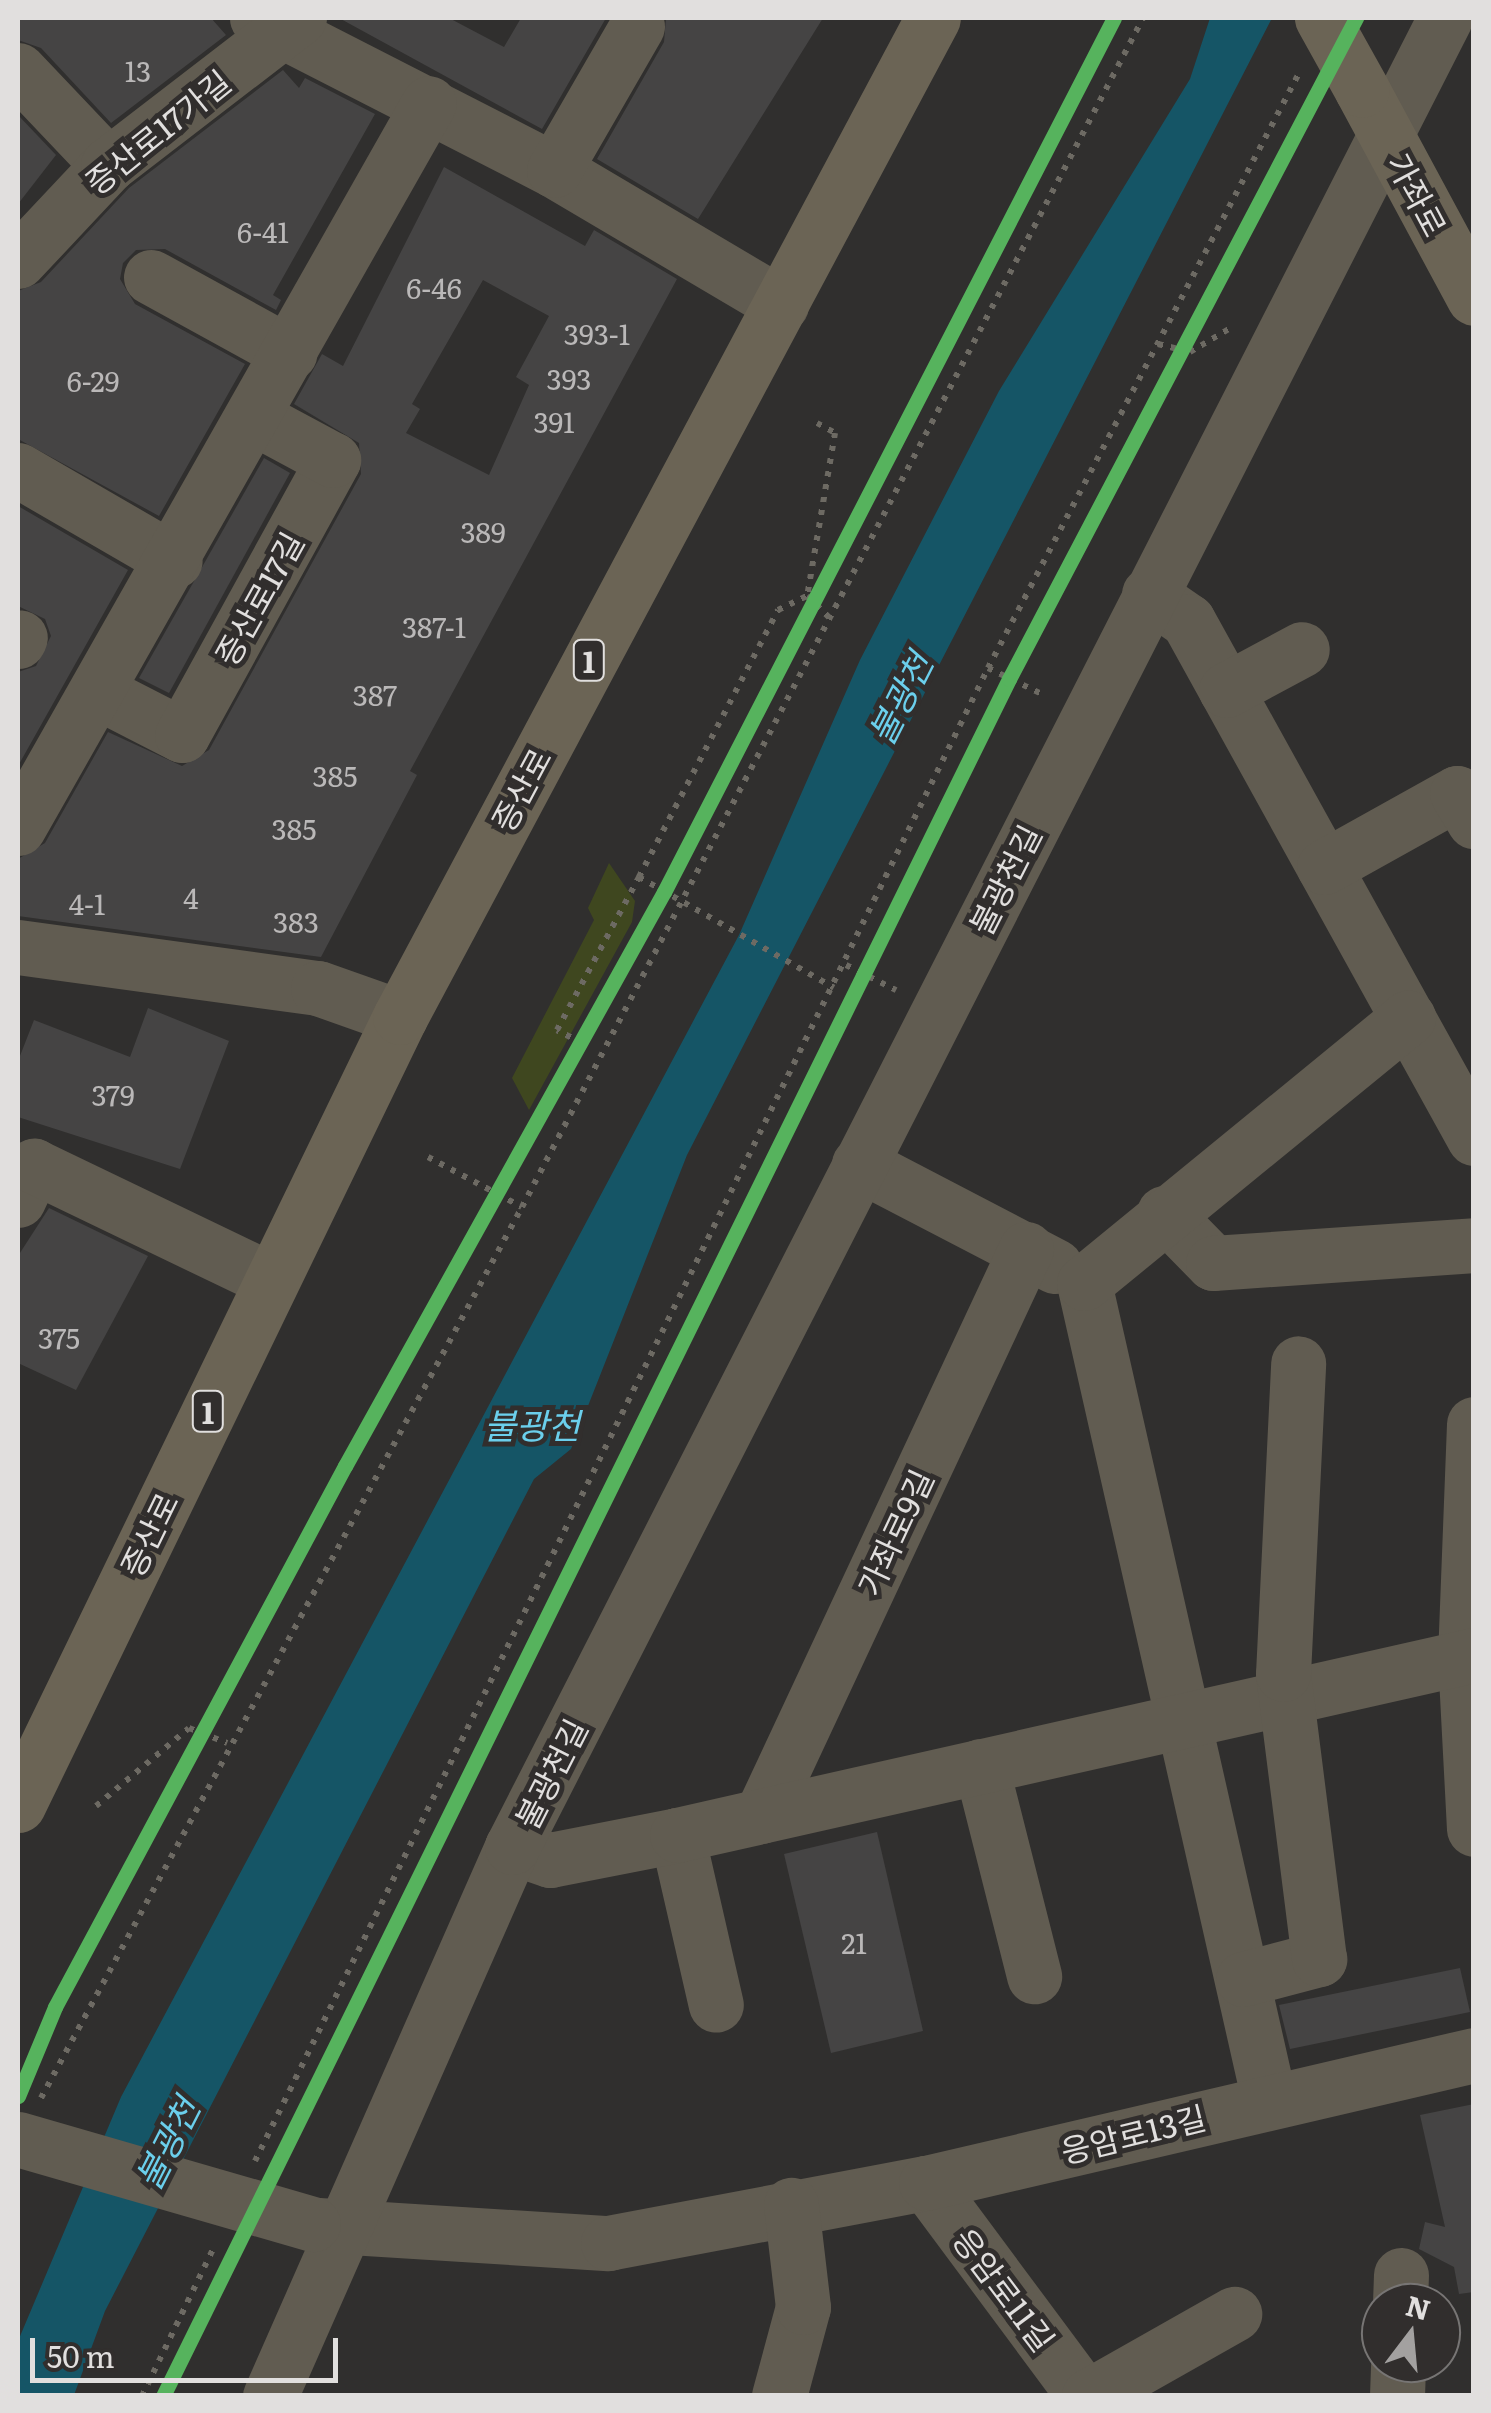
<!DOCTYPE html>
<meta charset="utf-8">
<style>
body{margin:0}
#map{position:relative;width:1491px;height:2413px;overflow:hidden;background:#302f2e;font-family:Literata,"Noto Sans KR",serif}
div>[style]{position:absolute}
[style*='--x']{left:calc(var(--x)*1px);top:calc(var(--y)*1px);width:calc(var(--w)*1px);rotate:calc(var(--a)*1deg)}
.green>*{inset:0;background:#3f471f}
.water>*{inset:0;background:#155566}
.building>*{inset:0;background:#454444}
.path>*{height:6px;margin-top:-3px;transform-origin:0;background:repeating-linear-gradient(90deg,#6d6a63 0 5px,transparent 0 13px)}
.minor>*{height:55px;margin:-27.5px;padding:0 27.5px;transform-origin:27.5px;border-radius:27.5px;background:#615c51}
.major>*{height:55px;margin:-27.5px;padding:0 27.5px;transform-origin:27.5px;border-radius:27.5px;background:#6b6455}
.minor-bridge>*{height:55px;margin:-27.5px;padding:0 27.5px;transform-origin:27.5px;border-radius:27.5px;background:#615c51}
.major-bridge>*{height:55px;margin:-27.5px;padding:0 27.5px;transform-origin:27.5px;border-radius:27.5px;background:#6b6455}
.cycleway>*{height:15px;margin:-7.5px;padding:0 7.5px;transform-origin:7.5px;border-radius:7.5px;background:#56b35d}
span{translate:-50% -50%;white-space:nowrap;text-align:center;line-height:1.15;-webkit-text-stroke:10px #312e2d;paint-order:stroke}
.number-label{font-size:28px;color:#bab8b8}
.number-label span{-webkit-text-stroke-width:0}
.shield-label span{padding:2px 8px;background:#312e2d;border:2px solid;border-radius:8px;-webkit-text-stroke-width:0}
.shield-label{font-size:30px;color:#e1dfde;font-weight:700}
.street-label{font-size:32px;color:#e1dfde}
.water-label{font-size:35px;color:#6bcfec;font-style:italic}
.frame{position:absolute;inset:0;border:20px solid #e1dfde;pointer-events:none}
.north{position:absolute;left:1361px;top:2283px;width:100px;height:100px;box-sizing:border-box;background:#312e2d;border:2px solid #777574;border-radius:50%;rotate:16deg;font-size:28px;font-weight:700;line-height:40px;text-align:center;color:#e1dfde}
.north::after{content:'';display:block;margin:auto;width:35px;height:45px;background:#a3a1a0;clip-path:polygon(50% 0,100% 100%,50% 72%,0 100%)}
.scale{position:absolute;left:30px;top:2338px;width:308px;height:45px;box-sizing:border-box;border:5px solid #e1dfde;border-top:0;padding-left:12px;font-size:30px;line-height:35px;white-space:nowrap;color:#e1dfde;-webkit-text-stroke:8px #312e2d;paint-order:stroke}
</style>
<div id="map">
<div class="green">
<i style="clip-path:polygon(609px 863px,635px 901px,632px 922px,529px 1110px,512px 1078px,594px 920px,588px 908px)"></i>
</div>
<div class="water">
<i style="clip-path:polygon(1210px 18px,1272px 18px,687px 1155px,571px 1449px,534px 1479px,105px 2311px,74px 2395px,18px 2396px,18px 2341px,121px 2097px,739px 935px,860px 660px,999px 391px,1190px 79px)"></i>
</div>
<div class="building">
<i style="clip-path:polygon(18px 18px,211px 18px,226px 35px,111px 123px,41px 48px,18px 40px)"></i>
<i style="clip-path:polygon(339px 18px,449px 18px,504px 47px,521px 18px,606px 18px,542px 129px)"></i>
<i style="clip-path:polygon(666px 18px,823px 18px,698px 219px,597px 159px,664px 42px)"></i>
<i style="clip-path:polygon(283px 70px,299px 88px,305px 78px,375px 114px,273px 295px,281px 300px,276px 310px,165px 249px,136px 250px,123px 263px,120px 279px,135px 304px,245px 364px,159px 516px,18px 439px,18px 291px,41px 282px,129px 188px)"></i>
<i style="clip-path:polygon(18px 115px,56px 155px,18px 204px)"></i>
<i style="clip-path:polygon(evenodd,444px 167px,585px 246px,594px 230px,677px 279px,410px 771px,417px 775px,321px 957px,18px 916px,18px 859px,45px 843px,108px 732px,182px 766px,209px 750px,361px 474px,359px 443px,294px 404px,322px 354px,343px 366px,444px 167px,483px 280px,549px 316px,516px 377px,529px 385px,489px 475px,406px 433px,420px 409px,412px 404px,483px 280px)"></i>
<i style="clip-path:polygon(264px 458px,290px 473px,169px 693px,139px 678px)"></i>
<i style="clip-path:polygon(18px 506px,128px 570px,18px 766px,18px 672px,36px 666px,51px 636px,45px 619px,18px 606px)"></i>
<i style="clip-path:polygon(148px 1008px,229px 1041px,180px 1169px,18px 1117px,18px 1061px,34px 1020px,130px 1057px)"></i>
<i style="clip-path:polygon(49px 1208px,148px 1256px,76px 1390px,18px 1363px,18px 1256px)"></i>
<i style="clip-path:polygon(877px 1832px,923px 2031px,831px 2053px,784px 1854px)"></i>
<i style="clip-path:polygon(1460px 1968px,1470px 2012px,1290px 2049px,1279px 2005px)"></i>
<i style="clip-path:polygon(1474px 2104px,1474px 2292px,1459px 2294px,1454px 2267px,1419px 2249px,1425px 2222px,1445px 2227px,1420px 2115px)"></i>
</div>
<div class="path">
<i style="--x:1158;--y:344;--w:33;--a:14"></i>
<i style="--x:1190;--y:352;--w:51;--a:-30.6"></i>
<i style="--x:817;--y:423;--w:21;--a:29"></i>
<i style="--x:835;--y:433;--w:165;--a:99.7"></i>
<i style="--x:807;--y:596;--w:35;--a:44"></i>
<i style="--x:988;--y:668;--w:64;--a:25.8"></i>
<i style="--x:639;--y:877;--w:301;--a:-62.5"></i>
<i style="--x:778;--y:610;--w:32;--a:-26"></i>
<i style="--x:846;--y:965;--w:56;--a:26.6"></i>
<i style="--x:582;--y:1043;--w:28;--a:-153"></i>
<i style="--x:557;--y:1030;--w:174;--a:-61.8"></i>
<i style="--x:639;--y:877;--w:224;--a:29.6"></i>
<i style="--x:428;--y:1157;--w:106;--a:28"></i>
<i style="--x:96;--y:1806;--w:121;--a:-40"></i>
<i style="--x:189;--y:1728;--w:41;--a:21.5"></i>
<i style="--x:41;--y:2098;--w:1013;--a:-61.64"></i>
<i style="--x:522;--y:1207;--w:1341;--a:-62.42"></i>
<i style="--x:255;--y:2161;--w:1663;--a:-63.85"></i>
<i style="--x:988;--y:668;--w:669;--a:-62.4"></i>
<i style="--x:142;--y:2396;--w:168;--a:-64.2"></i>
</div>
<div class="minor">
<i style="--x:257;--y:18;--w:334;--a:27.1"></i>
<i style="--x:554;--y:170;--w:264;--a:30.6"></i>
<i style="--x:18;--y:70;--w:131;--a:46.5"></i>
<i style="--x:554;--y:170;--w:166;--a:-60"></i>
<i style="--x:18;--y:261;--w:132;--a:-46.8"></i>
<i style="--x:108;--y:165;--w:241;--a:-37.6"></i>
<i style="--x:151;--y:277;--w:158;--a:28.8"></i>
<i style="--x:18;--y:470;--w:181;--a:30.1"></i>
<i style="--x:1149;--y:594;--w:47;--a:34.7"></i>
<i style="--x:1188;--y:621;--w:591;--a:61.05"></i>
<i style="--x:18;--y:641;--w:4;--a:-63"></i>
<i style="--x:1226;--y:690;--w:86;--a:-28.3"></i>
<i style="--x:100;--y:693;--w:92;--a:27.1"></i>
<i style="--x:182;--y:735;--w:314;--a:-61.2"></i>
<i style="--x:333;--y:460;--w:91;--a:-151.7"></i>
<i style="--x:18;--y:828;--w:833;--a:-60.45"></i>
<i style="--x:1324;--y:867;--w:152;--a:-29.1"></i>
<i style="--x:1457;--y:793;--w:33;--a:59"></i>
<i style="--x:18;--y:947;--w:303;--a:7.8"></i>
<i style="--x:318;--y:988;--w:87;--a:19.5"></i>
<i style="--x:859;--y:1164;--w:221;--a:27.5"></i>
<i style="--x:18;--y:1200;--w:38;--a:-65"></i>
<i style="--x:34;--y:1166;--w:263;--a:25.7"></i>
<i style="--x:1164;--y:1213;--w:70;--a:45.6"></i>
<i style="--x:1213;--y:1263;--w:262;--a:-3.9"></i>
<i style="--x:1084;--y:1283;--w:838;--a:77.24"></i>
<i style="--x:1084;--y:1283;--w:419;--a:-39.3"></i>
<i style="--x:1474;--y:1424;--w:233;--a:92.2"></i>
<i style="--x:1465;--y:1657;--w:172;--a:87"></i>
<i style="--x:981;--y:1766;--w:217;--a:75.8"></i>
<i style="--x:761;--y:1816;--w:626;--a:-64.95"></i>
<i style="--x:677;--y:1835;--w:174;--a:77.1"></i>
<i style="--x:512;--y:1847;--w:40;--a:18.9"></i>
<i style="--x:550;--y:1860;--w:129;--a:-11.1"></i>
<i style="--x:677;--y:1835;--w:817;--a:-12.73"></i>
<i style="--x:1243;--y:1979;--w:79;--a:-14.7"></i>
<i style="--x:1319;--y:1959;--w:287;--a:-97.2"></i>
<i style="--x:1283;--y:1674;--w:311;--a:-87.2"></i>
<i style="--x:926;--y:2183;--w:265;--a:53.4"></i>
<i style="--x:318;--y:2225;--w:291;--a:3.6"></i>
<i style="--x:608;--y:2243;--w:324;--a:-10.7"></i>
<i style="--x:926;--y:2183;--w:563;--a:-13.15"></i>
<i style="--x:1400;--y:2303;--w:28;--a:-88"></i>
<i style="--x:270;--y:2396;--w:600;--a:-66.21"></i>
<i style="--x:512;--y:1847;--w:2053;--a:-62.97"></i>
<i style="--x:779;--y:2396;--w:92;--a:-74.9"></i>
<i style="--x:803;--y:2307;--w:103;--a:-96.7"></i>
<i style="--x:1089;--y:2396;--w:167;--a:-29.5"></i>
<i style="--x:1397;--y:2396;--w:33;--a:-88"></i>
</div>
<div class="major">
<i style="--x:1362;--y:90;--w:236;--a:61.7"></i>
<i style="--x:18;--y:1805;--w:876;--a:-64.14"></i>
<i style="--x:400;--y:1017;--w:1132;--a:-61.92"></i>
</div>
<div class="minor-bridge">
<i style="--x:18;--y:2139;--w:307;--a:16.1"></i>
</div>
<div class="major-bridge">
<i style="--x:1322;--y:18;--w:82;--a:60.9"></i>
</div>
<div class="cycleway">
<i style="--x:18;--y:2096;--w:96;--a:-67.4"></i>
<i style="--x:55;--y:2007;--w:614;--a:-61.81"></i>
<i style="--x:345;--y:1466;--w:657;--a:-60.94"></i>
<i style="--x:664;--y:892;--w:983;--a:-62.76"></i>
<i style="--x:163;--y:2396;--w:1914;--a:-63.77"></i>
<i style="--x:1009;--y:679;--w:747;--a:-62.3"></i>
</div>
<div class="number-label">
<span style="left:138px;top:70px">13</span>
<span style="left:263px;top:231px">6-41</span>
<span style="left:434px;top:287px">6-46</span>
<span style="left:597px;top:333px">393-1</span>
<span style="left:569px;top:378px">393</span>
<span style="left:93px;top:380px">6-29</span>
<span style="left:554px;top:421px">391</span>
<span style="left:483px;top:531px">389</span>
<span style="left:434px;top:626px">387-1</span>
<span style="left:375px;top:694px">387</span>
<span style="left:335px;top:775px">385</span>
<span style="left:294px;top:828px">385</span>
<span style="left:191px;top:897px">4</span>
<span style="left:87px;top:903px">4-1</span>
<span style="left:296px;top:921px">383</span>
<span style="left:113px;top:1094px">379</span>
<span style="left:59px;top:1337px">375</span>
<span style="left:854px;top:1942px">21</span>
</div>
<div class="shield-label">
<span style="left:589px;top:660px">1</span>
<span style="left:208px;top:1411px">1</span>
</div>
<div class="street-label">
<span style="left:157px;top:131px;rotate:-39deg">증산로17가길</span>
<span style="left:1418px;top:194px;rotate:62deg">가좌로</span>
<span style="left:258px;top:598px;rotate:-61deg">증산로17길</span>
<span style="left:520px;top:789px;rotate:-62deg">증산로</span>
<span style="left:1004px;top:879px;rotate:-63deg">불광천길</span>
<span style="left:894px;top:1532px;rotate:-65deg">가좌로9길</span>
<span style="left:148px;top:1534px;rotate:-64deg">증산로</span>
<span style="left:550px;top:1773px;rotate:-63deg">불광천길</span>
<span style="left:1133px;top:2133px;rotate:-14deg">응암로13길</span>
<span style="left:1005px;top:2289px;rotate:53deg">응암로11길</span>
</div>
<div class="water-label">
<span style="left:899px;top:698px;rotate:-63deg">불광천</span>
<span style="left:532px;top:1424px">불광천</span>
<span style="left:166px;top:2143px;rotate:-63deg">불광천</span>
</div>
<div class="frame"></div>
<div class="north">N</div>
<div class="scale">50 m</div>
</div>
